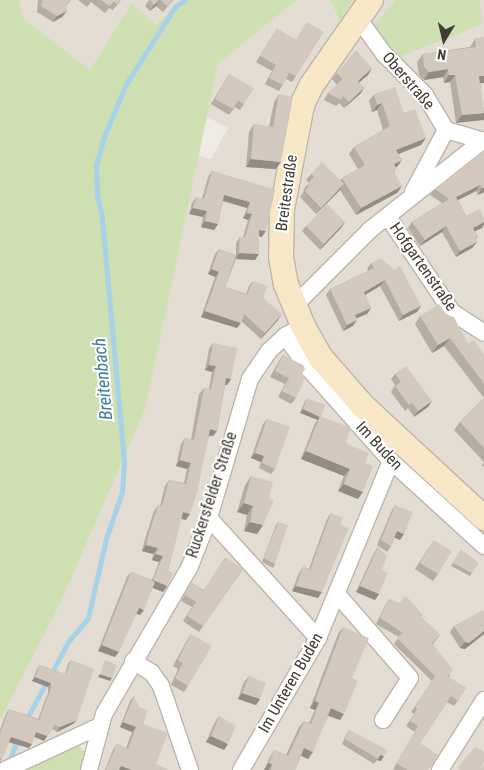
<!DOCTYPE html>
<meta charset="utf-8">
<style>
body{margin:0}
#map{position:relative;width:484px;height:770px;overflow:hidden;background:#efebe4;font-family:"Roboto Condensed",sans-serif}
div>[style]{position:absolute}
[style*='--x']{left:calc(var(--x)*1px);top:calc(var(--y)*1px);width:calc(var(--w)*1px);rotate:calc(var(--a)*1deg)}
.residential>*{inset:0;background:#e3dcd2}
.green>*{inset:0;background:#cedfb1}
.stream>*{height:4.5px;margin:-2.25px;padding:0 2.25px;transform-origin:2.25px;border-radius:2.25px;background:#a6d1e6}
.roads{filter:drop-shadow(1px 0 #bcb5ab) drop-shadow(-1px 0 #bcb5ab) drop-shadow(0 1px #bcb5ab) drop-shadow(0 -1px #bcb5ab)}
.street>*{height:16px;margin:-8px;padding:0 8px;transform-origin:8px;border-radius:8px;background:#fff}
.secondary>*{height:24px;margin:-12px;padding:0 12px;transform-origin:12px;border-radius:12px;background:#f7e7c6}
.wall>*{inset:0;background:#b5aca3}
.shaded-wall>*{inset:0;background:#938c85}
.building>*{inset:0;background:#d2c8be}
span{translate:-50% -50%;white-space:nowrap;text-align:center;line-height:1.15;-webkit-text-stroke:4px #fff;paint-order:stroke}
.street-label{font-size:16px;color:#413b34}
.water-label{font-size:18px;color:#3c7d9e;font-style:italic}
.north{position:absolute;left:419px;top:15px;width:50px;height:50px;-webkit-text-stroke:4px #fff;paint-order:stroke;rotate:189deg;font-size:14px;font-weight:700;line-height:20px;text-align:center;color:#413b34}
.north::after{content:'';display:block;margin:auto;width:18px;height:22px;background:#413b34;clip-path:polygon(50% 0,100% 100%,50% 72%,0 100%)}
</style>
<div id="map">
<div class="residential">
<i style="clip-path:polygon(19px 0,182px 0,156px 25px,132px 3px,90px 71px,24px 19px)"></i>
<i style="clip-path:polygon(297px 0,330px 0,340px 21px,353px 0,484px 0,484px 770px,94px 770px,105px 732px,0 770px,0 720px,58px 608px,193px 155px,211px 159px,228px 128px,200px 113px,218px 64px)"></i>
</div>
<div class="green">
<i style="clip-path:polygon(0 0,19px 0,24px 19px,90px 70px,132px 3px,156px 25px,182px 0,297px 0,218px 64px,145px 409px,58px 608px,0 720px)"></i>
<i style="clip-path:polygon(330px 0,353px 0,340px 21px)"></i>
<i style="clip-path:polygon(396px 0,479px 0,483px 24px,396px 58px,373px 27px)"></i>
<i style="clip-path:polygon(78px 745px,85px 751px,83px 770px,16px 770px)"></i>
</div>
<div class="stream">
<i style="--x:51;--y:674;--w:36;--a:-62"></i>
<i style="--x:68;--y:642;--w:31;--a:-50"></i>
<i style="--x:88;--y:618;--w:81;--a:-77.2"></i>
<i style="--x:106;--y:539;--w:50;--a:-71.2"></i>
<i style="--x:122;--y:492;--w:31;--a:-86"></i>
<i style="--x:124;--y:461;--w:245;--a:-95.2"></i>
<i style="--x:102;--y:217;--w:22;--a:-103"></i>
<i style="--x:97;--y:196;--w:30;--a:-92"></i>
<i style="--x:96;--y:166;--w:30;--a:-75"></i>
<i style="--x:104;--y:137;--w:57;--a:-67.5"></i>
<i style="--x:126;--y:84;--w:91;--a:-57.5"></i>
<i style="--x:175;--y:7;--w:12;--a:-35"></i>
<i style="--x:26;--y:720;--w:44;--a:-61.7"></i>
<i style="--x:11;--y:756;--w:18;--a:-68"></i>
</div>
<div class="roads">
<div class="street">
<i style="--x:358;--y:18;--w:44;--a:54.2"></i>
<i style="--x:384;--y:54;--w:58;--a:45"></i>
<i style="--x:425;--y:95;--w:41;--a:59"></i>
<i style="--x:446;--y:130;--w:40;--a:16"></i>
<i style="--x:413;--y:192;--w:70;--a:-62"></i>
<i style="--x:388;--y:217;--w:115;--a:56"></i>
<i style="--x:452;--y:312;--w:38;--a:33"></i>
<i style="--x:294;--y:306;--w:109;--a:-45"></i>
<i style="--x:371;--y:229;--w:140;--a:-38.3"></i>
<i style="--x:285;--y:336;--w:41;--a:54"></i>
<i style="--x:309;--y:369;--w:123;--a:48.3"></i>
<i style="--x:391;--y:461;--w:126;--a:42.4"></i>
<i style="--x:209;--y:518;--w:162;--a:47.8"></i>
<i style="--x:337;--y:594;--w:111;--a:49"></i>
<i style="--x:410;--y:678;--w:50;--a:122.7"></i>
<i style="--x:133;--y:661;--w:22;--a:32"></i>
<i style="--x:152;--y:673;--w:16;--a:55"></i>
<i style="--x:161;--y:686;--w:89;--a:71"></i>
<i style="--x:5;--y:770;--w:105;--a:-24.9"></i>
<i style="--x:89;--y:770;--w:58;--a:-75"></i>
<i style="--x:104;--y:714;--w:171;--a:-59.8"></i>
<i style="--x:190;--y:566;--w:52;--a:-68.4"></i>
<i style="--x:209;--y:518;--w:145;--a:-73.6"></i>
<i style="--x:250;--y:379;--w:34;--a:-56"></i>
<i style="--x:269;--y:351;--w:22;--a:-43"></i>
<i style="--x:285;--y:336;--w:21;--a:-29"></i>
<i style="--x:241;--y:770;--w:153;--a:-59.7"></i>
<i style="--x:318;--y:638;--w:191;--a:-67.6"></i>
<i style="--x:440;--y:770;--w:83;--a:-57.8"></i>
</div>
<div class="secondary">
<i style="--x:371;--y:0;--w:105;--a:124.9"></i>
<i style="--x:311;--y:86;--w:21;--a:115"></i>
<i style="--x:302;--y:105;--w:107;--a:100.8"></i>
<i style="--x:282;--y:210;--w:47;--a:91.2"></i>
<i style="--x:281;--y:257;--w:27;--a:80"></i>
<i style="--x:286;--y:284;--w:45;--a:68"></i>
<i style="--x:303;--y:326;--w:37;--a:61"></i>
<i style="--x:321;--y:358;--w:64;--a:48.8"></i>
<i style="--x:363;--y:406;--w:165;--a:42.8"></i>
</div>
</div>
<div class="wall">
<i style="clip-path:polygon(38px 0,71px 0,66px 6px,67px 11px,62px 17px,53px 22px,37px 12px)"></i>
<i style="clip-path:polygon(78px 0,121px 0,113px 10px,109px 8px,105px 13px,91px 2px,87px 7px)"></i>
<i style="clip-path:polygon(149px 0,173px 0,163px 12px,156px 6px,150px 11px,145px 6px)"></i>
<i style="clip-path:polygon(307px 22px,296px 76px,292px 82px,286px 79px,279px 91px,265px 84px,272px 71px,256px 62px,273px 35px,277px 29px,296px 40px)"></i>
<i style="clip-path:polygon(484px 37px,484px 83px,480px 83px,483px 107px,456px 123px,450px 82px,444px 83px,443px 77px,424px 80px,419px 75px,417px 62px,423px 54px,470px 47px,475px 39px)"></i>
<i style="clip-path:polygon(337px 73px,368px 75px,359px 82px,364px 88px,360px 94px,344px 108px,339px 103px,336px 106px,324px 100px,328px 93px,337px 85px,332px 79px)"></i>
<i style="clip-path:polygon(229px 74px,244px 104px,240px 110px,235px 107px,229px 115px,211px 104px)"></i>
<i style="clip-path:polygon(279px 94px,276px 169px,246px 167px,249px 132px,254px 124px,269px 127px,274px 102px)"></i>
<i style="clip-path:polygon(374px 94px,404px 113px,426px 138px,421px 145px,398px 154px,396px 167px,394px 173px,402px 186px,397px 193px,356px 215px,340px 190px,316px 214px,300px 197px,304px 191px,303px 190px,309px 183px,306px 180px,311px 174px,341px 180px,342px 178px,358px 169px,349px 154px,354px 147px,383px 130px,377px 110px,372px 112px,369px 101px)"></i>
<i style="clip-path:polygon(475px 157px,484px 192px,478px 195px,476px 191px,458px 200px,466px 216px,484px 218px,484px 224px,482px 228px,475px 231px,478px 237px,475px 240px,477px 242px,472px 248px,456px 257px,442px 232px,420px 246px,408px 228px,412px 222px,442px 203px,430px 195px,435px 189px)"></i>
<i style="clip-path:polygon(212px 171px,275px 190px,262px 237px,259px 236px,255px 260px,236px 259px,225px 287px,246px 294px,249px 286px,253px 281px,278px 320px,261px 339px,241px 321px,237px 328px,201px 317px,215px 277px,208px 274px,215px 254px,219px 249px,236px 255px,236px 243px,240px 237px,243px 237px,248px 220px,243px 218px,247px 208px,223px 201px,218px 224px,214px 230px,201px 227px,203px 217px,189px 214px,192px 203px,196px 197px,202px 199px,208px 177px)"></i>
<i style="clip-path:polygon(345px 222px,341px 228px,320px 250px,302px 231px,306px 226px)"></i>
<i style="clip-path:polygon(371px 263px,421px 306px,417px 312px,399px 321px,380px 286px,365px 295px,371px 308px,367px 314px,356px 318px,353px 326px,343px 331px,326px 295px,330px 289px,368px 271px,367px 269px)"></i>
<i style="clip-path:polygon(446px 314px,468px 344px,484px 355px,484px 467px,482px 465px,484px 462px,454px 430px,460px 422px,484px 398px,444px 346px,432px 353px,415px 324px,420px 316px)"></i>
<i style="clip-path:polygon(213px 343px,231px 379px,227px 385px,225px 385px,217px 431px,213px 436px,209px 436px,186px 520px,181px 519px,168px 571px,167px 586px,163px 592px,152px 588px,140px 615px,136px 614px,115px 657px,98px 651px,127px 577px,131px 572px,152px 580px,159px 562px,152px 560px,153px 554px,142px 551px,145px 539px,154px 511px,158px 505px,160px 506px,165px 486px,169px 480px,184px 483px,187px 469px,176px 466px,181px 444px,185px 438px,191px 440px,199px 394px,204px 388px,209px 389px,212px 372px,205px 370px,209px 349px)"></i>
<i style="clip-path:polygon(283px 355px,302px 374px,296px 398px,291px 404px,278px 397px,285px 384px,270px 377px,279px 361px)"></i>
<i style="clip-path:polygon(395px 374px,428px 407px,414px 417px,408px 408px,405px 411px,391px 392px,395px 385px,391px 379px)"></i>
<i style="clip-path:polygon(307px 398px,321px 416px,365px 463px,358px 499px,338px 491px,344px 476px,301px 459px,315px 423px,318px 420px,300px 413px,305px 401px)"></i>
<i style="clip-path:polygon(267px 419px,275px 469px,271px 474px,259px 468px,261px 462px,251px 458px,263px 424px)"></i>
<i style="clip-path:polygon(251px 476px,269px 499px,263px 525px,257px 534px,244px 531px,247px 515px,237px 512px,245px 485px)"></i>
<i style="clip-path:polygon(395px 505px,400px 540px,395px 537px,391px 546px,387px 552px,377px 545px,392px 510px)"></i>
<i style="clip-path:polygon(331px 513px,340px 524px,318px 598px,292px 591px,299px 573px,303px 567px,309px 569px,327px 519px)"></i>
<i style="clip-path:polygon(278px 522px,275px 564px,273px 568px,262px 562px,276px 525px)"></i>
<i style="clip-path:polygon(434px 540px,438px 574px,433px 581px,415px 569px)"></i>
<i style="clip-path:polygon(378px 547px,382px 570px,379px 594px,375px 600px,356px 592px,374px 553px)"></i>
<i style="clip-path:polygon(461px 550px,478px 563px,470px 576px,451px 566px)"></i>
<i style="clip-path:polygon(243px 569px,199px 632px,183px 621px,192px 607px,181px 601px,192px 583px,203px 590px)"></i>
<i style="clip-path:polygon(389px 599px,423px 615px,421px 617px,440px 635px,433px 644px,450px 676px,448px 677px,466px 688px,454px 706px,447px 702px,420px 743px,428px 770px,395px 770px,393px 769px,415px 732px,406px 726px,414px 714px,411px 712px,432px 681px,394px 644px,399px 637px,376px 624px,386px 604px)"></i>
<i style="clip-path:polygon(484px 611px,484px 634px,465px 649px,460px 648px,450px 632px,454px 626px)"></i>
<i style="clip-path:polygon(343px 627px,352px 678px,340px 720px,328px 716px,308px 759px,301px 756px,295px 770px,264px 770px,270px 757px,274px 750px,286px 755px,299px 727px,304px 721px,309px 723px,315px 710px,310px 708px,338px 634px)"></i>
<i style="clip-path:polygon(191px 634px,188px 686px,184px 692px,171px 685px,178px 669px,173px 666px,187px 640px)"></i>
<i style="clip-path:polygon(71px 660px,73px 724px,57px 732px,52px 729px,44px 741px,34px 737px,29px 748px,9px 742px,0 762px,0 730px,6px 714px,9px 709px,38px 719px,48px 693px,48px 687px,32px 681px,37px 669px,40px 665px,65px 674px,68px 664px)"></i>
<i style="clip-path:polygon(249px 676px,260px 699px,256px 705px,238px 699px,244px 682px)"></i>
<i style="clip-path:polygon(134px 696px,156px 764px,168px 770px,105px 770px,113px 750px,117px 744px,126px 748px,132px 732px,120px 727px,130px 701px)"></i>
<i style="clip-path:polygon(219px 716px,228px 744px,224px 750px,206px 742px,215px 722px)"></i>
<i style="clip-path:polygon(349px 730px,384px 756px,381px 761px,377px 760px,374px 764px,342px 744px,346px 735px)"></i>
</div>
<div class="shaded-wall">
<i style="clip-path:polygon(160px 0,156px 6px,150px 11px,154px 5px)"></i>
<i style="clip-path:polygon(67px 11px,62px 17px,53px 22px,57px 16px)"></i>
<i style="clip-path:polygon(372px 68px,368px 75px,354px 87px,358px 81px)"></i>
<i style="clip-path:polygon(448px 69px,443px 77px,424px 80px,429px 72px)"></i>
<i style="clip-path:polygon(449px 75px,455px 75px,450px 82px,444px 83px)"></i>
<i style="clip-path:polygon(479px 76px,484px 76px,484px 83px,473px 84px)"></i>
<i style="clip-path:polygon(364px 88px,360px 94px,344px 108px,349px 102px)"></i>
<i style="clip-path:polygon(382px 103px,377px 110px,372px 112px,377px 105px)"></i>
<i style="clip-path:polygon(484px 113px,484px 120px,456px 123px,462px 115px)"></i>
<i style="clip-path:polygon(426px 138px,421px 145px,391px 157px,396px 150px)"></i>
<i style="clip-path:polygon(251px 159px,281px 162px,276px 169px,246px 167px)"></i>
<i style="clip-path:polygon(402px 160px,397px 167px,389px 171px,394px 164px)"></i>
<i style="clip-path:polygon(344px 184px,340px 190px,316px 214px,321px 208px)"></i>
<i style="clip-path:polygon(480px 185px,476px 191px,452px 203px,456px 197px)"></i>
<i style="clip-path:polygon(402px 186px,397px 193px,356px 215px,361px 208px)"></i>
<i style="clip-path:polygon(482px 188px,484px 188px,484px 192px,478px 195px)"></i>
<i style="clip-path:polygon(224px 195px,250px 202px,247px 208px,220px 200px)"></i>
<i style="clip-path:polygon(193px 208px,207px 211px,203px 217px,189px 214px)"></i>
<i style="clip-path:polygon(247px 213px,252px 214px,248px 220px,243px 218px)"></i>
<i style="clip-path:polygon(205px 221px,218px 224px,214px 230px,201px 227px)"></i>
<i style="clip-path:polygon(345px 222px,341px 228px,320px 250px,324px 244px)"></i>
<i style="clip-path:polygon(484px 222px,484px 224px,482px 228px,469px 234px,473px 228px)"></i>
<i style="clip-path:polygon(446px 226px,442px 232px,420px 246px,425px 240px)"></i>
<i style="clip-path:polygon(259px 230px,266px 231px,262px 237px,255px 235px)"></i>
<i style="clip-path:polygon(477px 242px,472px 248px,456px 257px,460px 251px)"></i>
<i style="clip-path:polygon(239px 253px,259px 254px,255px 260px,236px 259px)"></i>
<i style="clip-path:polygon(212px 269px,219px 272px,215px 277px,208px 274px)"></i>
<i style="clip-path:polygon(385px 280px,380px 286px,360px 298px,364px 292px)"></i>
<i style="clip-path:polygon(421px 306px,417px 312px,399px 321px,403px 315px)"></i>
<i style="clip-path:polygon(371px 308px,367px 314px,350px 321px,355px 315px)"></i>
<i style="clip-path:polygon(205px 311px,241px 323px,237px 328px,201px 317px)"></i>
<i style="clip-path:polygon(282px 314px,278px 320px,261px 339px,265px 333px)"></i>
<i style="clip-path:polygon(357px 320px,353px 326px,343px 331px,347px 325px)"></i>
<i style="clip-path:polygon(450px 338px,444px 346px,432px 353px,438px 345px)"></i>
<i style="clip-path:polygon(209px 365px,216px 366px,212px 372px,205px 370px)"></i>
<i style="clip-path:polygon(226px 378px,231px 379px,227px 385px,222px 384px)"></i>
<i style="clip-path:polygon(432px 401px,428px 407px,414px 417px,418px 411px)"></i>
<i style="clip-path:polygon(303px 409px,320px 417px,318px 420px,300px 413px)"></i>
<i style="clip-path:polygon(210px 429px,217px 431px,213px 436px,206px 435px)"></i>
<i style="clip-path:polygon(306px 451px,350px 469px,344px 476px,301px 459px)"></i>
<i style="clip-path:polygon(255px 453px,264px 456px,261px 462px,251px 458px)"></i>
<i style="clip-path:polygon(180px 460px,191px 463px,187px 469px,176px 466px)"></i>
<i style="clip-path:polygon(344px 484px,363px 492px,358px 499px,338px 491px)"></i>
<i style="clip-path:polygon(244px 503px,253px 506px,247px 515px,237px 512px)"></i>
<i style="clip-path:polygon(183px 512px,190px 514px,186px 520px,179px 518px)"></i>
<i style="clip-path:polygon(250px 522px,263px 525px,257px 534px,244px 531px)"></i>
<i style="clip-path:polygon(397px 531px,404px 534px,400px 540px,393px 537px)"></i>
<i style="clip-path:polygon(146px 545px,158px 548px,153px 554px,142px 551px)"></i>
<i style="clip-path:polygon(156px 554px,163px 556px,159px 562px,152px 560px)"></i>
<i style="clip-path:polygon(153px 580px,167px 586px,163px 592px,149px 586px)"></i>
<i style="clip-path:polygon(296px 586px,322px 592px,318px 598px,292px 591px)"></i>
<i style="clip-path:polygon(360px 586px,379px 594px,375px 600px,356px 592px)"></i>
<i style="clip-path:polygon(139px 608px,144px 610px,140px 615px,135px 613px)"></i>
<i style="clip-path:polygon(484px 631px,484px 634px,465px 649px,460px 648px,465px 642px)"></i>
<i style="clip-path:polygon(102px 645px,119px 652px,115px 657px,98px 651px)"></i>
<i style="clip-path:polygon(100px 674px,112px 678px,110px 681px,98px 677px)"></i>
<i style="clip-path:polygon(35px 677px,51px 683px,48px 687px,32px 681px)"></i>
<i style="clip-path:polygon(242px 693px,260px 699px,256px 705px,238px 699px)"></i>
<i style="clip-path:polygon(315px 701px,319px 703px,315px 710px,310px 708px)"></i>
<i style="clip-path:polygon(331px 708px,344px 714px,340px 720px,327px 715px)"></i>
<i style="clip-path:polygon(77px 720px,73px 724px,57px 732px,60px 727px)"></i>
<i style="clip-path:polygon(123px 722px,136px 727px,132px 732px,120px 727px)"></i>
<i style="clip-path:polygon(36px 732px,47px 736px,44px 741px,33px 736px)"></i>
<i style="clip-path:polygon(211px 736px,228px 744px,224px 750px,206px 742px)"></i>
<i style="clip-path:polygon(11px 737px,32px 744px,29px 748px,8px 742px)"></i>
<i style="clip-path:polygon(304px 748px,313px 752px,308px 759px,300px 755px)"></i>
<i style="clip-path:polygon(380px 755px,384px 756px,381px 761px,377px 760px)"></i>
<i style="clip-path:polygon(269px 763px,272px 764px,268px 770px,264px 770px)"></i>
<i style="clip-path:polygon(121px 766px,132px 770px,118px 770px)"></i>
</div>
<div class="building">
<i style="clip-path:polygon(42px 0,70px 0,66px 5px,67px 11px,57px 16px,41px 6px)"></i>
<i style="clip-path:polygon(101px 0,120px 0,117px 4px,114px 2px,109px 6px)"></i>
<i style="clip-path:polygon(150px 0,159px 0,154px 5px)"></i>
<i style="clip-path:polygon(161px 0,172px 0,167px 6px)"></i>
<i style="clip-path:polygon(307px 22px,324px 32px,296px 76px,289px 73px,283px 85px,269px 78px,276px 65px,260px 56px,277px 29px,296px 40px)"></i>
<i style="clip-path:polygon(484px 37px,484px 76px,479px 76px,483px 107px,484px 107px,484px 113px,462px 115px,455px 75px,449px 75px,448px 69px,429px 72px,424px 67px,423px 54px,476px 47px,475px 39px)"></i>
<i style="clip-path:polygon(356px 50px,372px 68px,358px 81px,364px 88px,349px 102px,343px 96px,341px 100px,328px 93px,342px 79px,337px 73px)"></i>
<i style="clip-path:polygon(229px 74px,254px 88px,244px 104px,238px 101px,233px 109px,215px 99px)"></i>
<i style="clip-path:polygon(395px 87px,404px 113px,415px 109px,426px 138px,396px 150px,402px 160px,394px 164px,397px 169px,393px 171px,402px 186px,361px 208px,342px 178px,365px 165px,354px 147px,390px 126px,382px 103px,377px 105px,374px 94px)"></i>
<i style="clip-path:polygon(279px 94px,293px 97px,281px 162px,251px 159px,254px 124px,273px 127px)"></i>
<i style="clip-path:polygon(484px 153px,484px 188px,482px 188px,480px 185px,456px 197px,466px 216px,479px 209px,484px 218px,484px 222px,473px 228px,478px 237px,475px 238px,477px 242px,460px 251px,446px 226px,425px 240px,412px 222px,449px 199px,435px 189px,475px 157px)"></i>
<i style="clip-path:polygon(322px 162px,344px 184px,321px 208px,305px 191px,309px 186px,307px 184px,314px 177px,311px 174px)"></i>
<i style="clip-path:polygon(212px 171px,275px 190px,266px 231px,259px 230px,259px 254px,239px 253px,240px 237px,245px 237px,252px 214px,247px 213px,250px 202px,224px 195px,218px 224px,205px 221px,207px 211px,193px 208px,196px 197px,204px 199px)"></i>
<i style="clip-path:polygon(327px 204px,345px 222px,324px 244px,306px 226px)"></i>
<i style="clip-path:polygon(219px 249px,236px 255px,225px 287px,247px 295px,253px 281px,268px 286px,263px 298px,282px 314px,265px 333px,244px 314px,241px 323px,205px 311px,219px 272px,212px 269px)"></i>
<i style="clip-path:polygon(381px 258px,394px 270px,400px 266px,421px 306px,403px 315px,385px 280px,364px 292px,371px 308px,355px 315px,357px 320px,347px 325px,330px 289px,374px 268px,371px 263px)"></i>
<i style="clip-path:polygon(439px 304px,446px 314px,454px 317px,468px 344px,474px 340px,484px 355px,484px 384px,450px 338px,438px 345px,420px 316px)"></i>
<i style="clip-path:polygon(213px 343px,237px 348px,231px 379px,226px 378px,217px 431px,210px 429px,197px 493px,190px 514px,183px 512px,168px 571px,173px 573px,167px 586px,153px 580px,163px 556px,156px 554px,158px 548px,146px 545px,149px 533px,158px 505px,162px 506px,169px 480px,186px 484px,191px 463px,180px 460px,185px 438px,194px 440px,204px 388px,211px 389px,216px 366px,209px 365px)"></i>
<i style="clip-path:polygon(283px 355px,303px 365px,305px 369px,302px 374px,305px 376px,302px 385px,296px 398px,282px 391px,289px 378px,275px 371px)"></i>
<i style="clip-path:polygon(406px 366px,432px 401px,418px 411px,412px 403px,409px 405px,395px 386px,401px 382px,395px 374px)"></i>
<i style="clip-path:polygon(307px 398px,325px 405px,321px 416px,320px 417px,303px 409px)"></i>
<i style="clip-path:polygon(484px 398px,484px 448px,460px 422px)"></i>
<i style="clip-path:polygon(320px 416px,351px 428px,345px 443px,369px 453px,365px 463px,373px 466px,363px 492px,344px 484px,350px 469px,306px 451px)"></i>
<i style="clip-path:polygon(267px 419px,290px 427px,275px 469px,262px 463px,264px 456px,255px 453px)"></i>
<i style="clip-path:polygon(251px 476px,273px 482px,269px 499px,274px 500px,263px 525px,250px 522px,253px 506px,244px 503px)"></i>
<i style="clip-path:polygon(395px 505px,413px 512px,404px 534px,397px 531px,391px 546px,381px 540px)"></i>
<i style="clip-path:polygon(331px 513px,343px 518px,340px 524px,349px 528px,322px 592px,296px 586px,303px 567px,310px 570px)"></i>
<i style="clip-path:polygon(278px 522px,288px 525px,275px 564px,264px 558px)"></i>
<i style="clip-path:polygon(434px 540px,452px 551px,438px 574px,420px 563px)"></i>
<i style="clip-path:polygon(378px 547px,387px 556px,382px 570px,388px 573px,379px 594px,360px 586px)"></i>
<i style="clip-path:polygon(461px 550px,478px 563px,472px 573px,453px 563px)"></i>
<i style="clip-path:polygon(225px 557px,243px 569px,203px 626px,187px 616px,196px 602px,185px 595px,192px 583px,203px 591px)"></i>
<i style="clip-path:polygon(131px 572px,155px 582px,144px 610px,139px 608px,119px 652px,102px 645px)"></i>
<i style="clip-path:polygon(406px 596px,423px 615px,421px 617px,440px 635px,432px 643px,453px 670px,447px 676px,466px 688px,458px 701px,451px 696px,420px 743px,438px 755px,428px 770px,408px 770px,396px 763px,418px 726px,410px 721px,417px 709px,415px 707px,435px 676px,397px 638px,403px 633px,380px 618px,389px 599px,399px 603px)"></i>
<i style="clip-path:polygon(483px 610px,484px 611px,484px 631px,469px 643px,465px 642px,454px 626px)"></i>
<i style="clip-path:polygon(343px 627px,369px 638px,352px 678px,358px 681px,344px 714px,331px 708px,313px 752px,304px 748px,295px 770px,271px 770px,272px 764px,269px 763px,274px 750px,288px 756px,304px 721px,311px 724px,319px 703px,315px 701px)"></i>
<i style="clip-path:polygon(191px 634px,212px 646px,188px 686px,175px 678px,183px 663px,178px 660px)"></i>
<i style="clip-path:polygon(71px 660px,94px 669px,77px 720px,60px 727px,55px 725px,47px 736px,36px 732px,32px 744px,11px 737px,3px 757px,0 759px,0 734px,9px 709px,39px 720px,51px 688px,51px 683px,35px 677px,40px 665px,66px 674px)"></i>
<i style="clip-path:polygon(105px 660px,117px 665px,112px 678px,100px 674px)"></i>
<i style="clip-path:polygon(249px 676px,266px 683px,260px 699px,242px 693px)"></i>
<i style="clip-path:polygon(134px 696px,139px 707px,148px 710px,143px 724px,168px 733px,156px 764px,168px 770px,132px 770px,121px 766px,119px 770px,106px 770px,117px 744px,128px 749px,136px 727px,123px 722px)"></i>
<i style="clip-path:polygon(219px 716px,236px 726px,228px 744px,211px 736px)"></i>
<i style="clip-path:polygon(349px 730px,388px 750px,384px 756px,380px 755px,378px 759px,345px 739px)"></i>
<i style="clip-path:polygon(475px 747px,484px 752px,484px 762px,482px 766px,484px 767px,484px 770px,460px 770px,457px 768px)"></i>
</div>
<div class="street-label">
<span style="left:408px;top:81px;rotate:49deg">Oberstraße</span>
<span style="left:287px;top:193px;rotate:-82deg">Breitestraße</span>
<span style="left:423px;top:267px;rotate:55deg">Hofgartenstraße</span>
<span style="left:379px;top:446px;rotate:47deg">Im Buden</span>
<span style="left:212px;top:495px;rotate:-72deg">Ruckersfelder Straße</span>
<span style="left:291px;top:683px;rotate:-60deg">Im Unteren Buden</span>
</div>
<div class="water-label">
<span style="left:103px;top:379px;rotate:-95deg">Breitenbach</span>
</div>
<div class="north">N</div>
</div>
